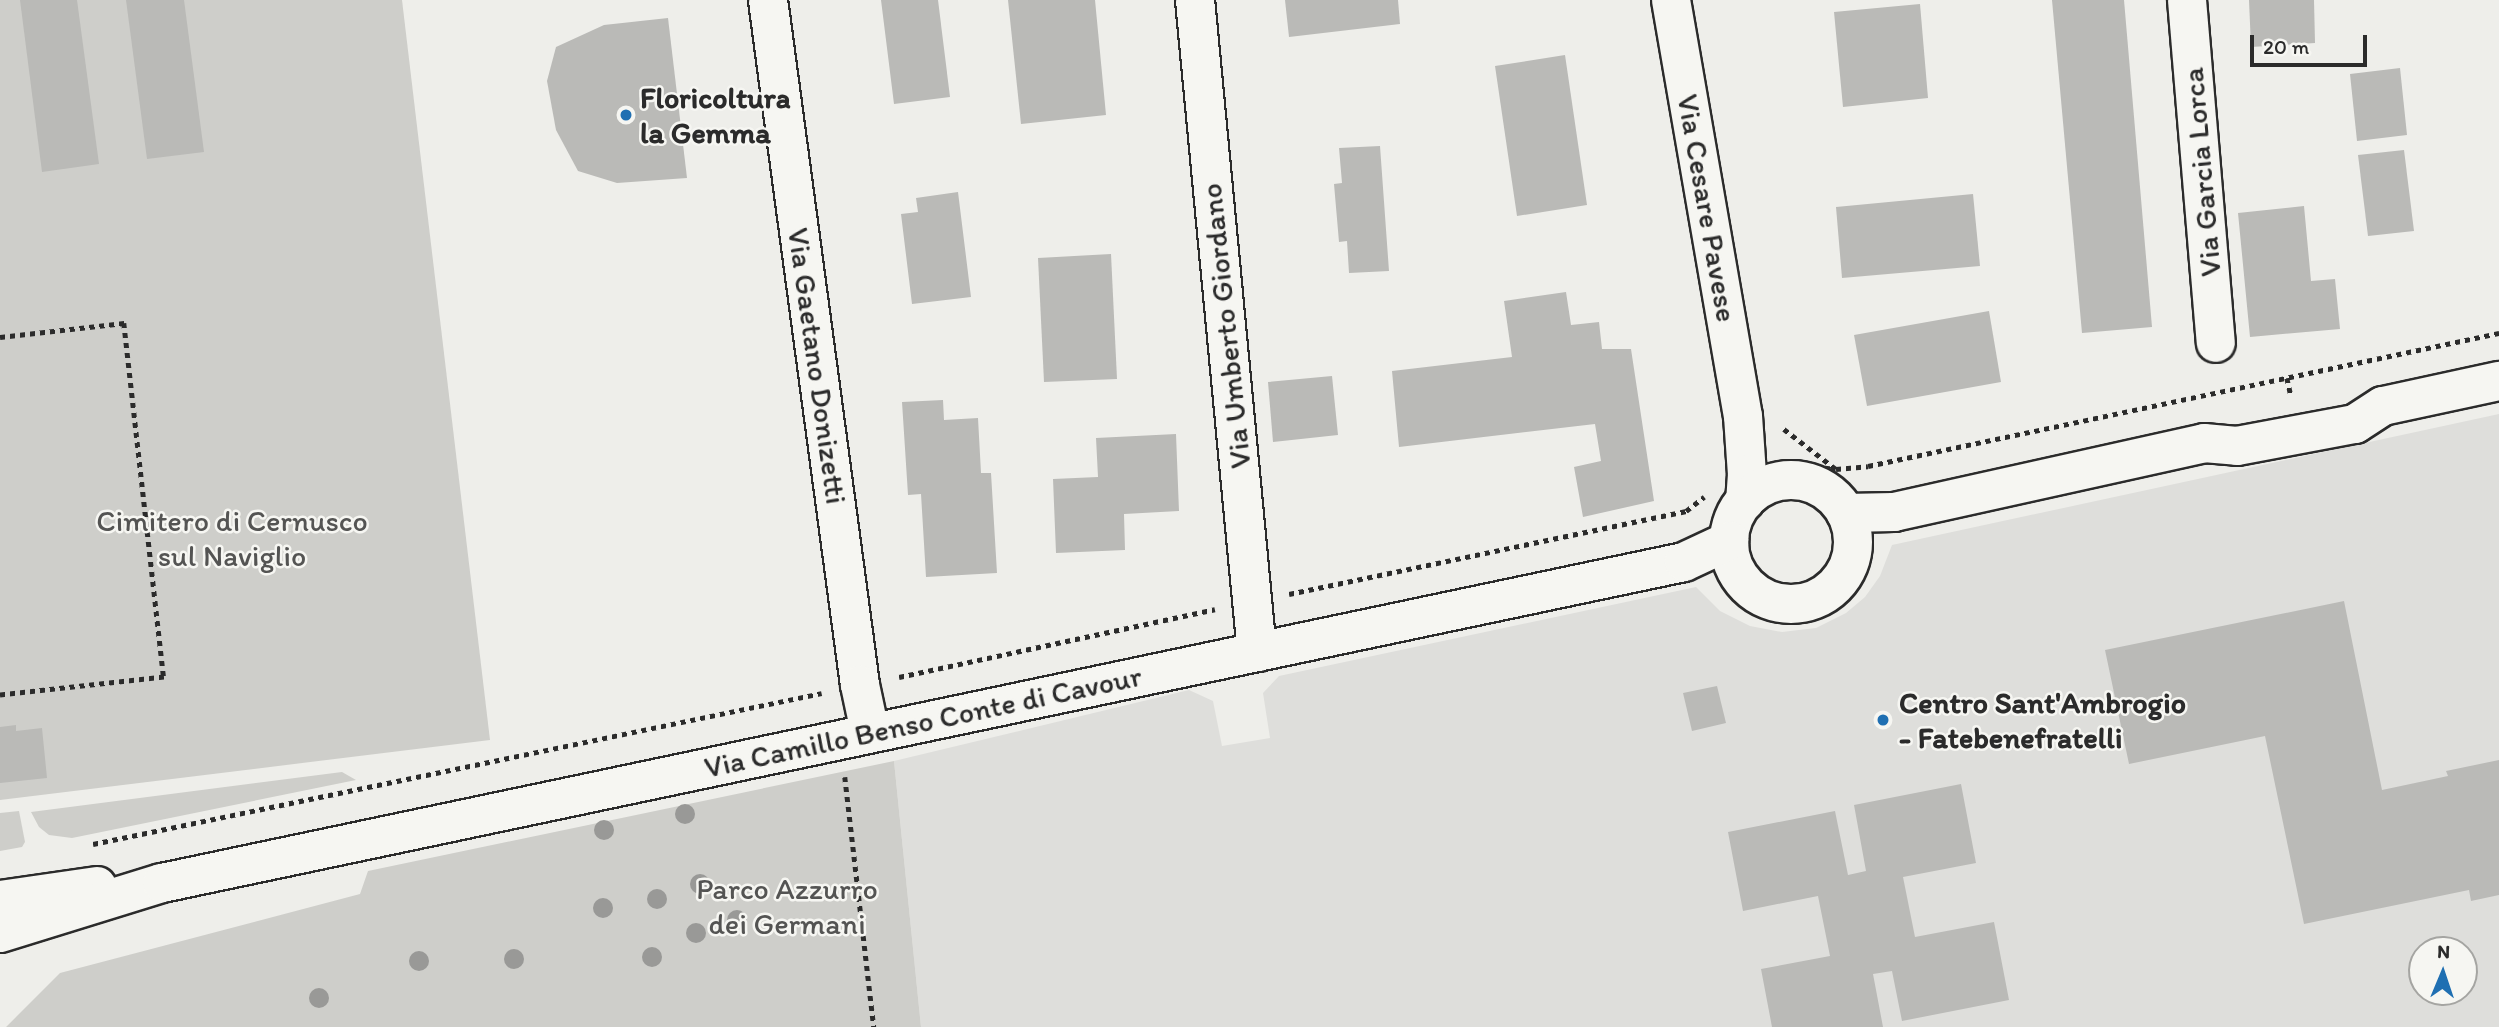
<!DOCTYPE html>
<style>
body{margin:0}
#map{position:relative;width:2499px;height:1027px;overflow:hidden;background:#eeeeea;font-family:Itim,sans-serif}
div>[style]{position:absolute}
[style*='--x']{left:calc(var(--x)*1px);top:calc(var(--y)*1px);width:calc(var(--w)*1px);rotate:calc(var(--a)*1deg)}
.built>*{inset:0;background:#dededb}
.green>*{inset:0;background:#cececa}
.building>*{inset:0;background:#babab7}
.path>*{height:4.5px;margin-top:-2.25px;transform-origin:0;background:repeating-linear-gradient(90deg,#2b2b2b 0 5px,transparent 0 10px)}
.roads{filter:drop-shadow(2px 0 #2b2b2b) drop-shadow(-2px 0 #2b2b2b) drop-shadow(0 2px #2b2b2b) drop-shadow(0 -2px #2b2b2b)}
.minor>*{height:38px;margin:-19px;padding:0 19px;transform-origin:19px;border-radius:19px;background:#f6f6f2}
.tertiary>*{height:38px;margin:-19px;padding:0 19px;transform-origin:19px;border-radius:19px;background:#f6f6f2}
.tertiary>.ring{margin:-19px;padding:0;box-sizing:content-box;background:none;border:38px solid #f6f6f2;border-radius:50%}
.trees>*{width:20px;height:20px;margin:-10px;border-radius:50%;background:#999997}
.dots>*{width:19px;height:19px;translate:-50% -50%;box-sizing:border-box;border:4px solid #f6f6f2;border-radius:50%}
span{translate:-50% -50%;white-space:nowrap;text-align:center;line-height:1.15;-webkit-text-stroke:5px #f6f6f2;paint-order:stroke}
.poi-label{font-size:30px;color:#2b2b2b;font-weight:700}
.left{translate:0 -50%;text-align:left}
.street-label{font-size:30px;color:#2b2b2b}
.park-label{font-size:30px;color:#545453}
.north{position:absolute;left:2408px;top:936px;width:70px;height:70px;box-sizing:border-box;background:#f6f6f2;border:2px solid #a5a5a2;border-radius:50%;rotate:2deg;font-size:19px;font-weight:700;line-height:28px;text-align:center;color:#2b2b2b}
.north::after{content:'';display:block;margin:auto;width:24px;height:32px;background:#1f6fb2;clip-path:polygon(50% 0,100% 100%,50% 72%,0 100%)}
.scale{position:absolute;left:2250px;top:35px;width:117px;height:32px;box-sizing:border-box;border:4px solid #2b2b2b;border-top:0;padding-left:9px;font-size:21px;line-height:24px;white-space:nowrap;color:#2b2b2b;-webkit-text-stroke:5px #f6f6f2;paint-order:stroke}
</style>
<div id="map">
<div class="built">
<i style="clip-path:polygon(evenodd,2499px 414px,2499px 1027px,921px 1027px,894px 761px,1189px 690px,1213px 701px,1222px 746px,1270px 738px,1263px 693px,1279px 676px,1696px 587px,1720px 611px,1750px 626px,1782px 632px,1816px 628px,1846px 613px,1865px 597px,1880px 576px,1892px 545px,2499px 414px,2422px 950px,2464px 950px,2464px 992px,2422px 992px,2422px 950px)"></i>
</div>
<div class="green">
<i style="clip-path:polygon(0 0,402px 0,490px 740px,0 800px)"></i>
<i style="clip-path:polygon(894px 761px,921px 1027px,6px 1027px,60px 973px,360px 894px,368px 871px)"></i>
<i style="clip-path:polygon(342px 772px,356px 780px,72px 838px,49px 835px,39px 827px,31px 812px)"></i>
<i style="clip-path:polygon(19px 811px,25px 842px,22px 847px,0 851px,0 813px)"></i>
</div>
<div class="building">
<i style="clip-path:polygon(20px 0,77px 0,99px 164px,42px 172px)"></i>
<i style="clip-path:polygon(126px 0,184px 0,204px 152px,147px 159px)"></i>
<i style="clip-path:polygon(881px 0,938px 0,950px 97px,894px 104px)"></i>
<i style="clip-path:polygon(1008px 0,1095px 0,1106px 115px,1021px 124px)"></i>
<i style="clip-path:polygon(1285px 0,1398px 0,1400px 24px,1289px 37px)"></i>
<i style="clip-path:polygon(2052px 0,2124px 0,2152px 327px,2082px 333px)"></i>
<i style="clip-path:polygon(2249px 0,2314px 0,2315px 43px,2251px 47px)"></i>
<i style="clip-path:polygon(1920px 4px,1928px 98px,1843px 107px,1834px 12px)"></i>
<i style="clip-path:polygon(668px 18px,687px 178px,617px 183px,578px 171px,556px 130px,547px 81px,556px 47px,604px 25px)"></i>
<i style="clip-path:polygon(1565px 55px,1587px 205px,1517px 216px,1495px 66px)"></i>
<i style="clip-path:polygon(2400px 68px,2407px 135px,2357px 141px,2350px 74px)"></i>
<i style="clip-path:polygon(1380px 146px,1389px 271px,1349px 273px,1347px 241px,1339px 242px,1334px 184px,1342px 183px,1339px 148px)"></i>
<i style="clip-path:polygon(2404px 150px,2414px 231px,2368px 236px,2358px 155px)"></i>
<i style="clip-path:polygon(958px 192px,971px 297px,912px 304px,901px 214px,918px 212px,916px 198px)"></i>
<i style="clip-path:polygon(1973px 194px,1980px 266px,1842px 278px,1836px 207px)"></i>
<i style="clip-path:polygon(2304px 206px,2311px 281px,2335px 279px,2340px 329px,2250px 337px,2238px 213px)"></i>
<i style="clip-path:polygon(1111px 254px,1117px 379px,1044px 382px,1038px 258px)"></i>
<i style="clip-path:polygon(1566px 292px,1571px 325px,1599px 322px,1602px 349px,1631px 349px,1654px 501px,1583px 517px,1574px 467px,1601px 461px,1595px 424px,1399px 447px,1392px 371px,1512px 357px,1504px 301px)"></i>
<i style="clip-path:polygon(1989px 311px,2001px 382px,1867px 406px,1854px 335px)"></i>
<i style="clip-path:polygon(1332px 376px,1338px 435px,1273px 442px,1268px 382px)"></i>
<i style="clip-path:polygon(943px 400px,944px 420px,978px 418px,981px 473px,991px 473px,997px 573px,926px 577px,921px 494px,908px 495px,902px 402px)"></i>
<i style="clip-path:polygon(1176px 434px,1179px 511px,1124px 514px,1125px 550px,1056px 553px,1053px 479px,1098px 477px,1096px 438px)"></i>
<i style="clip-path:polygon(2344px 601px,2382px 790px,2448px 776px,2446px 771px,2499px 760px,2499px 895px,2471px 901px,2469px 890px,2304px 924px,2265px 736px,2129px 764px,2105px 650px)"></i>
<i style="clip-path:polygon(1717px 686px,1726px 723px,1692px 731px,1683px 693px)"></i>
<i style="clip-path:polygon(16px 725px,16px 731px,42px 728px,47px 778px,0 783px,0 727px)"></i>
<i style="clip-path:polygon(1961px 784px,1976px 863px,1903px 877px,1915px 937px,1994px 922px,2009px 1000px,1902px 1021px,1892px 971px,1873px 974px,1883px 1027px,1772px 1027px,1761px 969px,1830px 956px,1818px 896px,1743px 911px,1728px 832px,1835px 811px,1848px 875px,1866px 871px,1854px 805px)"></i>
</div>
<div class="path">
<i style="--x:0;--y:337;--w:125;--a:-6.4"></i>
<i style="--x:124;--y:323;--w:356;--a:83.6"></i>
<i style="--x:164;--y:677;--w:165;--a:173.7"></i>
<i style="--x:2287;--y:378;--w:18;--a:77"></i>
<i style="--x:1784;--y:429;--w:66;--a:37.6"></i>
<i style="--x:1836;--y:469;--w:32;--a:-5"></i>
<i style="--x:1868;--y:466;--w:645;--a:-11.9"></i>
<i style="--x:1785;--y:463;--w:51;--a:6.7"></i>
<i style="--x:1289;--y:594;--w:406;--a:-11.8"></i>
<i style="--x:1686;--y:511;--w:23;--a:-38"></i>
<i style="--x:899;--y:677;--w:323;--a:-12.1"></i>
<i style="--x:845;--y:777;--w:252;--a:83.4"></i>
<i style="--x:93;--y:844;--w:744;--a:-11.7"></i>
</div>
<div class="roads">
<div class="minor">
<i style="--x:768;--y:0;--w:691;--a:82.35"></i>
<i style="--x:860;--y:685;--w:48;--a:78"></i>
<i style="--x:1195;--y:0;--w:655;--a:84.57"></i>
<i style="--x:2187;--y:0;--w:344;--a:85.2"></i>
</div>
<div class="tertiary">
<i style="--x:1671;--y:0;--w:422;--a:80.2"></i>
<i style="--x:1743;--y:416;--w:58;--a:86.1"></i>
<i style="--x:1747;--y:474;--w:27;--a:94"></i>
<i class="ring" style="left:1729px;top:480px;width:86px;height:86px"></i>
<i style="--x:1846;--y:513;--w:48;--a:-1.2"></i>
<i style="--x:1894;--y:512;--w:318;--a:-12.5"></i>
<i style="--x:2204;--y:443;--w:33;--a:5"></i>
<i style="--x:2237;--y:446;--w:120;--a:-10.6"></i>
<i style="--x:2355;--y:424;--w:33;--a:-33"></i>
<i style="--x:2383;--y:406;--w:119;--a:-12.2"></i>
<i style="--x:0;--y:900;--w:98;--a:-8.2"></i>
<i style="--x:0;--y:933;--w:170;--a:-17.2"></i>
<i style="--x:162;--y:883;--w:1555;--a:-11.91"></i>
<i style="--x:1684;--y:562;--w:50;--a:-25"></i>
</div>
</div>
<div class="trees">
<i style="left:685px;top:814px"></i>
<i style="left:604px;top:830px"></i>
<i style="left:700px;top:884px"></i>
<i style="left:657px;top:899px"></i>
<i style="left:603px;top:908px"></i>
<i style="left:737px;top:920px"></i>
<i style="left:696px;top:933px"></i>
<i style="left:652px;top:957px"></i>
<i style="left:514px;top:959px"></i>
<i style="left:419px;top:961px"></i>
<i style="left:319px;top:998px"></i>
</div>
<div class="dots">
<i style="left:626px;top:115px;background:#1f6fb2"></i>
<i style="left:1883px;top:720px;background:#1f6fb2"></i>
</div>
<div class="poi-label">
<span class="left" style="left:640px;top:115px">Floricoltura<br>la Gemma</span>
<span class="left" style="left:1899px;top:720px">Centro Sant'Ambrogio<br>- Fatebenefratelli</span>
</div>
<div class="street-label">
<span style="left:2202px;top:172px;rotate:-95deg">Via Garcia Lorca</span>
<span style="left:1707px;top:208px;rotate:80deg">Via Cesare Pavese</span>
<span style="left:1226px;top:326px;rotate:-96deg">Via Umberto Giordano</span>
<span style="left:817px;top:366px;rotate:82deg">Via Gaetano Donizetti</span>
<span style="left:923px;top:722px;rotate:-12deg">Via Camillo Benso Conte di Cavour</span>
</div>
<div class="park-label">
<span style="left:232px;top:538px">Cimitero di Cernusco<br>sul Naviglio</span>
<span style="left:787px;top:906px">Parco Azzurro<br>dei Germani</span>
</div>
<div class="north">N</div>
<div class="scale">20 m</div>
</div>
